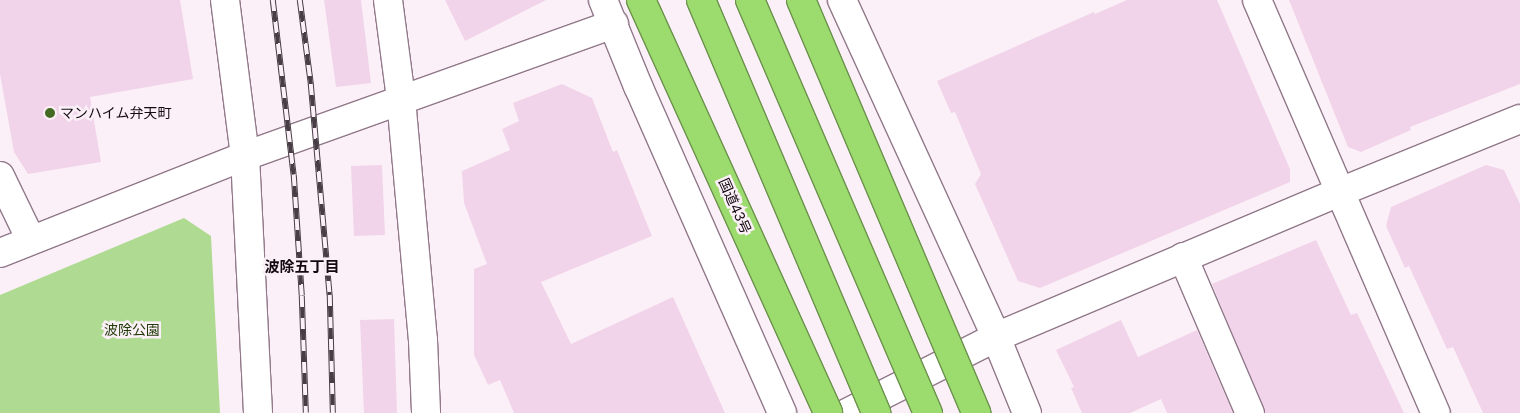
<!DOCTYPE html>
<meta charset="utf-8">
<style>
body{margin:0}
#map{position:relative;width:1520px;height:413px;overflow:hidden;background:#fcf0f8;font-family:Poppins,"Noto Sans JP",sans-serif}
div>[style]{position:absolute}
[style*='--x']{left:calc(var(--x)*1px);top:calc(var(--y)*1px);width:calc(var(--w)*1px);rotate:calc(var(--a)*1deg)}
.green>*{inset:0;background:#afda92}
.building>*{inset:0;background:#f1d4e9}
.roads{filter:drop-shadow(1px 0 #91788a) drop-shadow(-1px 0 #91788a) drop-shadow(0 1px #91788a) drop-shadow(0 -1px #91788a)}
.minor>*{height:28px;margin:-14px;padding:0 14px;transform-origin:14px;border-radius:14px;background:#fff}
.rail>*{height:5.5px;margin-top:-2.75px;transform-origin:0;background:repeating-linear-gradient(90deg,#fcf0f8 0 11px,#473d44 0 22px);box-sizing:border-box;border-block:1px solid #473d44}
.bridges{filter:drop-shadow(1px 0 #6c924d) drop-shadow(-1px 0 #6c924d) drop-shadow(0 1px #6c924d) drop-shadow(0 -1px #6c924d)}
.highway-bridge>*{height:28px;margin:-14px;padding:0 14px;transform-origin:14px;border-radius:14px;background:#9cdb6e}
.dots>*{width:14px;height:14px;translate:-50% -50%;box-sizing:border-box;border:2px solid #fcf0f8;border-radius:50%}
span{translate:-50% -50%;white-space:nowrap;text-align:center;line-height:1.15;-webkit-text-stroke:5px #fcf0f8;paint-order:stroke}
.poi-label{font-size:14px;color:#130a11}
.left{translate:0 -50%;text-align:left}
.street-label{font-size:14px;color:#130a11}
.park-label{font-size:14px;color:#203b07}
.neighbourhood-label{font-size:15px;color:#130a11;font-weight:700}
</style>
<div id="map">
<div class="green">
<i style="clip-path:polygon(184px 218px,211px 236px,220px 413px,0 413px,0 295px)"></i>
</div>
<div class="building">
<i style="clip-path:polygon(0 0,180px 0,193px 79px,90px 97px,101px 162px,28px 174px,14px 152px,0 74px)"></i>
<i style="clip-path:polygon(324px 0,361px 0,371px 83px,336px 87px)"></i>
<i style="clip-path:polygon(445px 0,546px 0,465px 41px)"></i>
<i style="clip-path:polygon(1127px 0,1217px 0,1290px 169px,1290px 182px,1040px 288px,1018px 281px,975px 184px,981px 174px,955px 112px,951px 113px,937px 81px,1094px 12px,1095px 14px)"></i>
<i style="clip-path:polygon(1289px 0,1520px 0,1520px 84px,1410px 127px,1411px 130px,1361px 152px,1348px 147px)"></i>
<i style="clip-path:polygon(562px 84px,592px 98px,613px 152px,617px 150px,652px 236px,541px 282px,571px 344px,673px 297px,725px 413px,514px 413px,500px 380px,488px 385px,474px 355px,474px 269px,487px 264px,464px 203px,462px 171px,510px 150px,502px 129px,519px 121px,513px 103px)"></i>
<i style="clip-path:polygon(382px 165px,385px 235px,354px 236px,351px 166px)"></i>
<i style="clip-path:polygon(1486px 165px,1504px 170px,1520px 204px,1520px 413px,1483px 413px,1453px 347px,1447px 349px,1409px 266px,1405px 268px,1386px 226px,1391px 207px)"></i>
<i style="clip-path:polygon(1316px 240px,1351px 315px,1357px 313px,1404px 413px,1265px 413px,1212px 284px)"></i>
<i style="clip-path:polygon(394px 319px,397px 413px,364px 413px,360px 320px)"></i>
<i style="clip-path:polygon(1121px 320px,1138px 357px,1197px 330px,1233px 413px,1167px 413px,1161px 399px,1130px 413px,1082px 413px,1071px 388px,1074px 387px,1056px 350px)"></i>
</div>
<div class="roads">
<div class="minor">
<i style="--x:225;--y:0;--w:157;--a:82.7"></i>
<i style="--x:245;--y:156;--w:257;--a:87.1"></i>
<i style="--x:388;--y:0;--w:100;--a:82.5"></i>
<i style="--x:401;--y:99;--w:242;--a:84.8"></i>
<i style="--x:423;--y:340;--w:73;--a:87.6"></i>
<i style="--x:603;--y:0;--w:93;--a:67.9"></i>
<i style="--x:638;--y:86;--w:357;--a:66.2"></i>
<i style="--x:842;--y:0;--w:371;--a:65.4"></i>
<i style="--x:996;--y:337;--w:82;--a:67.8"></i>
<i style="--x:1257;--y:0;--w:450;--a:66.6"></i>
<i style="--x:0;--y:176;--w:71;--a:64.2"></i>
<i style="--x:0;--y:253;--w:264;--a:-21.6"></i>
<i style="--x:245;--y:156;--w:392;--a:-19.7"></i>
<i style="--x:1183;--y:257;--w:170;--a:66.8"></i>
<i style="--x:847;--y:413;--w:167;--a:-27"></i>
<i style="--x:996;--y:337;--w:373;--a:-22.9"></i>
<i style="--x:1340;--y:192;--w:194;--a:-22.1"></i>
</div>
</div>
<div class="rail">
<i style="--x:273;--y:0;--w:176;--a:83.2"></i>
<i style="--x:294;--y:175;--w:121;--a:86.2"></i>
<i style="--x:302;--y:296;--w:117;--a:88"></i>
<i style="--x:300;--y:0;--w:85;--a:82.5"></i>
<i style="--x:311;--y:84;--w:212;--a:84.9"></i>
<i style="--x:330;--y:295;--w:118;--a:88.5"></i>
</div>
<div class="bridges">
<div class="highway-bridge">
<i style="--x:641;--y:0;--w:453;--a:65.6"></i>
<i style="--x:701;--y:0;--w:449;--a:67"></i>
<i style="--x:750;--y:0;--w:450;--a:66.7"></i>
<i style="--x:801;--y:0;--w:449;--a:67"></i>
</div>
</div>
<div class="dots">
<i style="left:50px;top:113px;background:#446a24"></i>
</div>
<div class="poi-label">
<span class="left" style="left:60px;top:113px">マンハイム弁天町</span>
</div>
<div class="street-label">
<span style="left:735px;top:206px;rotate:66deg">国道43号</span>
</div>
<div class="park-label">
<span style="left:132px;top:330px">波除公園</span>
</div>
<div class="neighbourhood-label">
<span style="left:302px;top:267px">波除五丁目</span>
</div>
</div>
